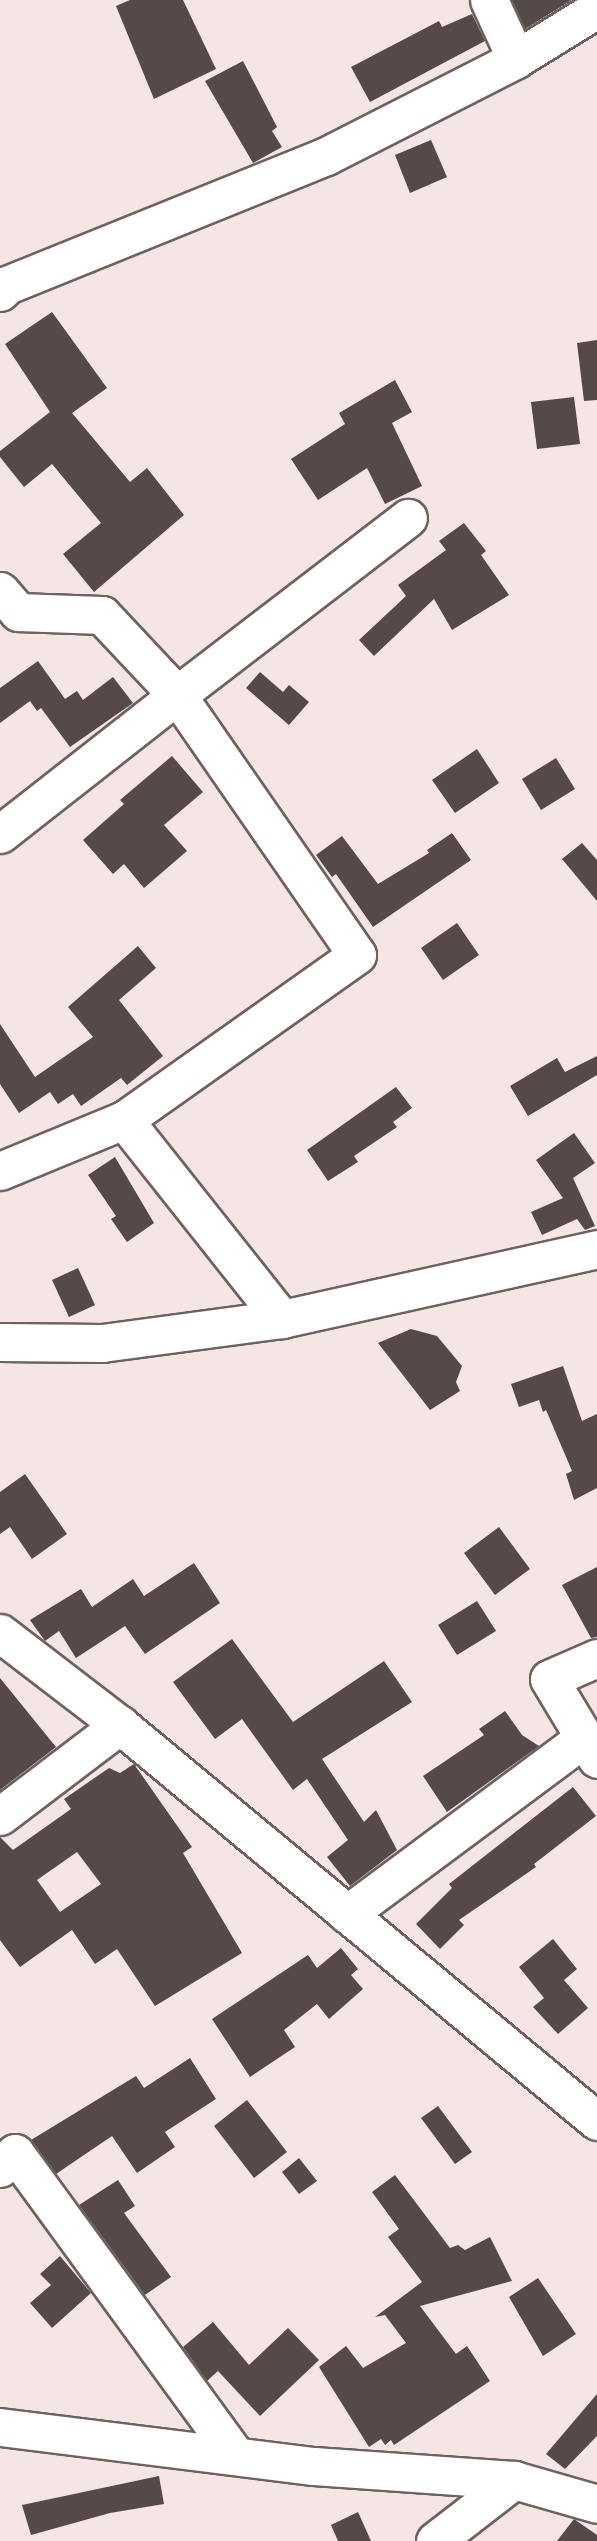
<!DOCTYPE html>
<style>
body{margin:0}
#map{position:relative;width:597px;height:2541px;overflow:hidden;background:#f5e6e5;font-family:Helvetica,sans-serif}
div>[style]{position:absolute}
[style*='--x']{left:calc(var(--x)*1px);top:calc(var(--y)*1px);width:calc(var(--w)*1px);rotate:calc(var(--a)*1deg)}
.building>*{inset:0;background:#554949}
.roads{filter:drop-shadow(2px 0 #6e6261) drop-shadow(-2px 0 #6e6261) drop-shadow(0 2px #6e6261) drop-shadow(0 -2px #6e6261)}
.minor>*{height:37px;margin:-18.5px;padding:0 18.5px;transform-origin:18.5px;border-radius:18.5px;background:#fff}
span{translate:-50% -50%;white-space:nowrap;text-align:center;line-height:1.15;-webkit-text-stroke:7px #fef5f4;paint-order:stroke}
</style>
<div id="map">
<div class="building">
<i style="clip-path:polygon(130px 0,183px 0,216px 69px,154px 99px,116px 6px)"></i>
<i style="clip-path:polygon(512px 0,572px 0,525px 29px)"></i>
<i style="clip-path:polygon(472px 14px,485px 41px,370px 102px,351px 67px,439px 21px,442px 27px)"></i>
<i style="clip-path:polygon(243px 61px,277px 127px,272px 131px,282px 147px,253px 163px,205px 81px)"></i>
<i style="clip-path:polygon(431px 140px,447px 177px,410px 193px,395px 155px)"></i>
<i style="clip-path:polygon(52px 312px,107px 388px,72px 413px,130px 482px,147px 468px,184px 515px,94px 592px,63px 554px,101px 523px,52px 464px,24px 487px,0 457px,0 451px,50px 412px,5px 344px)"></i>
<i style="clip-path:polygon(597px 340px,597px 400px,584px 401px,577px 343px)"></i>
<i style="clip-path:polygon(395px 380px,412px 412px,392px 423px,422px 486px,385px 504px,367px 468px,318px 500px,291px 459px,345px 424px,339px 413px)"></i>
<i style="clip-path:polygon(574px 397px,580px 444px,537px 449px,531px 402px)"></i>
<i style="clip-path:polygon(464px 523px,486px 551px,481px 555px,509px 595px,452px 630px,434px 599px,374px 656px,359px 640px,406px 596px,398px 585px,446px 550px,439px 541px)"></i>
<i style="clip-path:polygon(38px 661px,65px 699px,77px 691px,83px 700px,113px 677px,133px 703px,70px 747px,41px 708px,37px 711px,30px 701px,0 723px,0 688px)"></i>
<i style="clip-path:polygon(260px 672px,283px 692px,289px 685px,309px 702px,289px 725px,246px 688px)"></i>
<i style="clip-path:polygon(477px 749px,499px 783px,455px 813px,432px 780px)"></i>
<i style="clip-path:polygon(172px 756px,203px 792px,164px 825px,187px 851px,144px 888px,124px 864px,113px 874px,83px 840px,124px 804px,120px 800px)"></i>
<i style="clip-path:polygon(556px 758px,575px 789px,541px 810px,522px 779px)"></i>
<i style="clip-path:polygon(452px 833px,471px 860px,373px 927px,336px 874px,332px 877px,316px 855px,342px 836px,378px 884px,429px 853px,427px 850px)"></i>
<i style="clip-path:polygon(582px 843px,597px 860px,597px 901px,562px 859px)"></i>
<i style="clip-path:polygon(457px 923px,479px 955px,443px 980px,421px 948px)"></i>
<i style="clip-path:polygon(138px 946px,156px 968px,119px 1000px,163px 1056px,127px 1085px,121px 1078px,81px 1106px,73px 1094px,58px 1104px,50px 1092px,19px 1113px,0 1084px,0 1024px,35px 1077px,93px 1037px,68px 1007px)"></i>
<i style="clip-path:polygon(597px 1056px,597px 1075px,528px 1116px,510px 1086px,557px 1058px,565px 1072px)"></i>
<i style="clip-path:polygon(396px 1087px,412px 1108px,393px 1122px,397px 1127px,354px 1156px,358px 1162px,328px 1181px,307px 1150px)"></i>
<i style="clip-path:polygon(574px 1133px,595px 1163px,573px 1178px,595px 1226px,585px 1230px,577px 1219px,542px 1235px,531px 1212px,563px 1198px,536px 1160px)"></i>
<i style="clip-path:polygon(115px 1157px,154px 1223px,127px 1242px,111px 1219px,116px 1216px,88px 1175px)"></i>
<i style="clip-path:polygon(78px 1268px,95px 1305px,69px 1317px,52px 1280px)"></i>
<i style="clip-path:polygon(411px 1329px,437px 1336px,462px 1366px,456px 1382px,460px 1391px,430px 1410px,378px 1343px)"></i>
<i style="clip-path:polygon(563px 1366px,582px 1421px,597px 1414px,597px 1488px,574px 1500px,566px 1474px,572px 1471px,546px 1410px,543px 1412px,539px 1400px,519px 1407px,511px 1384px)"></i>
<i style="clip-path:polygon(25px 1474px,67px 1534px,32px 1559px,10px 1527px,0 1534px,0 1492px)"></i>
<i style="clip-path:polygon(499px 1527px,530px 1569px,495px 1595px,464px 1553px)"></i>
<i style="clip-path:polygon(194px 1563px,220px 1603px,145px 1654px,125px 1626px,76px 1658px,59px 1631px,45px 1641px,30px 1620px,81px 1589px,92px 1607px,133px 1579px,144px 1596px)"></i>
<i style="clip-path:polygon(597px 1567px,597px 1637px,591px 1638px,562px 1585px)"></i>
<i style="clip-path:polygon(477px 1601px,496px 1631px,457px 1655px,438px 1625px)"></i>
<i style="clip-path:polygon(232px 1639px,293px 1722px,384px 1661px,412px 1702px,322px 1759px,364px 1822px,376px 1810px,397px 1850px,350px 1886px,327px 1857px,348px 1840px,307px 1779px,293px 1790px,242px 1719px,215px 1739px,173px 1682px)"></i>
<i style="clip-path:polygon(0 1678px,56px 1747px,0 1790px)"></i>
<i style="clip-path:polygon(505px 1711px,522px 1735px,539px 1746px,447px 1812px,423px 1776px,484px 1735px,479px 1729px)"></i>
<i style="clip-path:polygon(evenodd,134px 1764px,192px 1847px,183px 1853px,242px 1953px,155px 2006px,117px 1949px,95px 1964px,72px 1930px,20px 1967px,0 1940px,0 1837px,13px 1850px,71px 1809px,64px 1799px,109px 1768px,120px 1773px,134px 1764px,77px 1852px,101px 1884px,60px 1912px,37px 1880px,77px 1852px)"></i>
<i style="clip-path:polygon(573px 1787px,596px 1816px,534px 1864px,536px 1867px,459px 1920px,464px 1925px,440px 1949px,416px 1924px,452px 1888px,449px 1884px)"></i>
<i style="clip-path:polygon(553px 1939px,577px 1969px,564px 1980px,588px 2008px,558px 2034px,533px 2007px,544px 1998px,519px 1967px)"></i>
<i style="clip-path:polygon(341px 1948px,358px 1969px,351px 1975px,363px 1989px,329px 2019px,317px 2004px,284px 2030px,295px 2047px,250px 2077px,212px 2019px,308px 1955px,317px 1968px)"></i>
<i style="clip-path:polygon(190px 2058px,216px 2099px,165px 2132px,175px 2147px,137px 2173px,112px 2136px,56px 2174px,31px 2140px,136px 2076px,144px 2088px)"></i>
<i style="clip-path:polygon(247px 2100px,287px 2152px,254px 2178px,214px 2126px)"></i>
<i style="clip-path:polygon(438px 2106px,472px 2152px,455px 2164px,421px 2118px)"></i>
<i style="clip-path:polygon(299px 2158px,317px 2181px,299px 2194px,282px 2172px)"></i>
<i style="clip-path:polygon(395px 2175px,450px 2248px,458px 2245px,465px 2250px,490px 2237px,512px 2281px,420px 2306px,456px 2354px,467px 2346px,490px 2381px,394px 2445px,391px 2440px,385px 2445px,381px 2439px,369px 2447px,319px 2367px,346px 2346px,363px 2368px,406px 2343px,385px 2315px,375px 2317px,422px 2282px,388px 2237px,399px 2229px,372px 2192px)"></i>
<i style="clip-path:polygon(118px 2180px,135px 2206px,124px 2213px,171px 2277px,145px 2295px,79px 2205px)"></i>
<i style="clip-path:polygon(60px 2256px,91px 2293px,52px 2328px,30px 2303px,51px 2285px,40px 2274px)"></i>
<i style="clip-path:polygon(538px 2278px,576px 2334px,543px 2356px,509px 2297px)"></i>
<i style="clip-path:polygon(213px 2322px,249px 2365px,288px 2328px,319px 2360px,260px 2416px,218px 2371px,207px 2381px,183px 2347px)"></i>
<i style="clip-path:polygon(597px 2394px,597px 2436px,565px 2469px,546px 2454px)"></i>
<i style="clip-path:polygon(159px 2476px,164px 2504px,110px 2513px,31px 2535px,22px 2505px)"></i>
<i style="clip-path:polygon(358px 2512px,371px 2541px,338px 2541px,331px 2525px)"></i>
<i style="clip-path:polygon(574px 2519px,597px 2535px,597px 2541px,557px 2541px)"></i>
</div>
<div class="roads">
<div class="minor">
<i style="--x:489;--y:0;--w:65;--a:65.4"></i>
<i style="--x:0;--y:292;--w:10;--a:-45"></i>
<i style="--x:7;--y:285;--w:344;--a:-22"></i>
<i style="--x:326;--y:156;--w:213;--a:-27"></i>
<i style="--x:516;--y:59;--w:95;--a:-31.7"></i>
<i style="--x:0;--y:591;--w:28;--a:49"></i>
<i style="--x:18;--y:612;--w:84;--a:2"></i>
<i style="--x:102;--y:615;--w:110;--a:46.8"></i>
<i style="--x:177;--y:695;--w:291;--a:-37.5"></i>
<i style="--x:0;--y:834;--w:225;--a:-38.1"></i>
<i style="--x:177;--y:695;--w:316;--a:55.3"></i>
<i style="--x:357;--y:955;--w:286;--a:144.7"></i>
<i style="--x:0;--y:1171;--w:134;--a:-22.4"></i>
<i style="--x:124;--y:1120;--w:254;--a:51.6"></i>
<i style="--x:282;--y:1319;--w:323;--a:-12.5"></i>
<i style="--x:0;--y:1342;--w:102;--a:0.6"></i>
<i style="--x:102;--y:1343;--w:182;--a:-7.6"></i>
<i style="--x:0;--y:1633;--w:151;--a:37.5"></i>
<i style="--x:120;--y:1725;--w:620;--a:39.7"></i>
<i style="--x:597;--y:1658;--w:52;--a:156.4"></i>
<i style="--x:549;--y:1679;--w:93;--a:59"></i>
<i style="--x:0;--y:1816;--w:151;--a:-37.2"></i>
<i style="--x:347;--y:1914;--w:295;--a:-36.6"></i>
<i style="--x:0;--y:2168;--w:21;--a:-45"></i>
<i style="--x:15;--y:2153;--w:375;--a:53.9"></i>
<i style="--x:0;--y:2427;--w:316;--a:7.1"></i>
<i style="--x:314;--y:2466;--w:200;--a:4"></i>
<i style="--x:514;--y:2480;--w:86;--a:16.1"></i>
<i style="--x:435;--y:2541;--w:100;--a:-37.7"></i>
</div>
</div>
</div>
